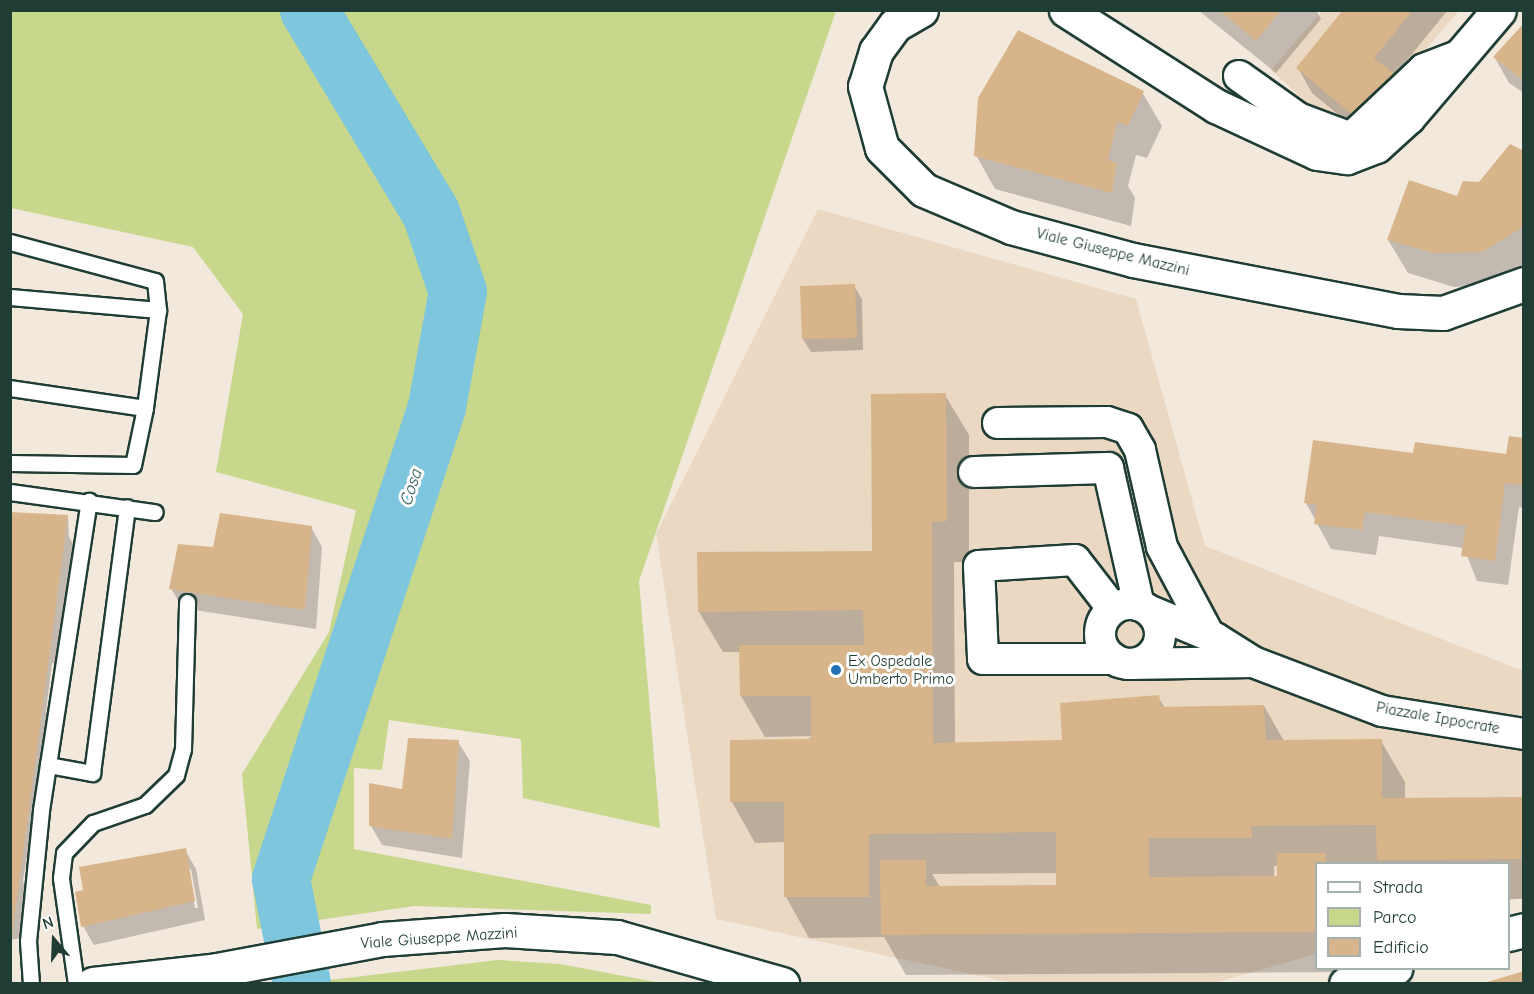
<!DOCTYPE html>
<style>
body{margin:0}
#map{position:relative;width:1534px;height:994px;overflow:hidden;background:#f3e8dc;font-family:"Comic Neue",sans-serif}
div>[style]{position:absolute}
[style*='--x']{left:calc(var(--x)*1px);top:calc(var(--y)*1px);width:calc(var(--w)*1px);rotate:calc(var(--a)*1deg)}
.built>*{inset:0;background:#ebd8c3}
.green>*{inset:0;background:#c7d78b}
.shadow>*{inset:0;background:#0003}
.river>*{height:58px;margin:-29px;padding:0 29px;transform-origin:29px;border-radius:29px;background:#7ec6de}
.building>*{inset:0;background:#d7b489}
.roads{filter:drop-shadow(2px 0 #1f3d34) drop-shadow(-2px 0 #1f3d34) drop-shadow(0 2px #1f3d34) drop-shadow(0 -2px #1f3d34)}
.lane>*{height:15px;margin:-7.5px;padding:0 7.5px;transform-origin:7.5px;border-radius:7.5px;background:#fff}
.street>*{height:30px;margin:-15px;padding:0 15px;transform-origin:15px;border-radius:15px;background:#fff}
.street>.ring{margin:-15px;padding:0;box-sizing:content-box;background:none;border:30px solid #fff;border-radius:50%}
.primary>*{height:33px;margin:-16.5px;padding:0 16.5px;transform-origin:16.5px;border-radius:16.5px;background:#fff}
.dots>*{width:16px;height:16px;translate:-50% -50%;box-sizing:border-box;border:3px solid #fff;border-radius:50%}
span{translate:-50% -50%;white-space:nowrap;text-align:center;line-height:1.15;-webkit-text-stroke:6px #fff;paint-order:stroke}
.street-label{font-size:16px;color:#1f3d34}
.poi-label{font-size:16px;color:#1f3d34}
.left{translate:0 -50%;text-align:left}
.water-label{font-size:18px;color:#375f5e;font-style:italic}
.frame{position:absolute;inset:0;border:12px solid #1f3d34;pointer-events:none}
.legend{position:absolute;left:1315px;top:862px;width:195px;height:108px;box-sizing:border-box;background:#fff;border:2px solid #a5b1ae;margin:0;padding:8px 10px;list-style:none;font-size:18px;color:#1f3d34}
.legend li{display:flex;align-items:center;gap:12px;height:30px}
.legend b{width:30px;border:2px solid #a5b1ae}
.north{position:absolute;left:24px;top:910px;width:60px;height:60px;-webkit-text-stroke:4px #fff;paint-order:stroke;rotate:341deg;font-size:16px;font-weight:700;line-height:24px;text-align:center;color:#1f3d34}
.north::after{content:'';display:block;margin:auto;width:21px;height:27px;background:#1f3d34;clip-path:polygon(50% 0,100% 100%,50% 72%,0 100%)}
</style>
<div id="map">
<div class="built">
<i style="clip-path:polygon(1322px 11px,1459px 11px,1358px 128px,1315px 110px,1271px 70px)"></i>
<i style="clip-path:polygon(818px 209px,1136px 299px,1205px 546px,1523px 671px,1523px 897px,1509px 901px,1508px 864px,1316px 864px,1316px 954px,1211px 984px,1013px 983px,716px 919px,656px 534px)"></i>
</div>
<div class="green">
<i style="clip-path:polygon(10px 11px,836px 11px,639px 581px,660px 828px,523px 798px,521px 739px,389px 720px,382px 770px,354px 768px,354px 849px,651px 905px,651px 914px,414px 906px,257px 929px,242px 774px,329px 632px,356px 510px,216px 472px,243px 314px,193px 247px,11px 208px)"></i>
<i style="clip-path:polygon(498px 960px,560px 964px,661px 983px,304px 983px)"></i>
</div>
<div class="shadow">
<i style="clip-path:polygon(1198px 10px,1316px 10px,1321px 19px,1276px 73px)"></i>
<i style="clip-path:polygon(1345px 10px,1448px 10px,1394px 76px,1375px 145px,1312px 93px,1298px 68px)"></i>
<i style="clip-path:polygon(1524px 25px,1524px 93px,1509px 83px,1495px 58px)"></i>
<i style="clip-path:polygon(1142px 92px,1162px 126px,1147px 158px,1136px 155px,1128px 186px,1135px 198px,1131px 226px,995px 189px,976px 155px)"></i>
<i style="clip-path:polygon(1524px 153px,1524px 269px,1501px 285px,1454px 287px,1408px 273px,1388px 240px)"></i>
<i style="clip-path:polygon(854px 286px,862px 299px,863px 350px,811px 352px,803px 339px,801px 288px)"></i>
<i style="clip-path:polygon(evenodd,945px 395px,969px 435px,969px 562px,954px 562px,955px 744px,1063px 742px,1158px 697px,1165px 708px,1264px 706px,1284px 741px,1381px 741px,1405px 782px,1405px 800px,1524px 798px,1524px 899px,1508px 899px,1508px 864px,1316px 864px,1316px 968px,1349px 972px,906px 975px,884px 937px,809px 938px,786px 897px,786px 842px,755px 843px,732px 802px,812px 736px,765px 737px,741px 696px,741px 652px,723px 652px,699px 612px,874px 553px,945px 395px,1274px 866px,1278px 866px,1278px 878px,1274px 878px,1274px 866px,945px 395px,1058px 873px,1058px 886px,940px 887px,932px 874px,1058px 873px)"></i>
<i style="clip-path:polygon(1524px 440px,1524px 508px,1519px 507px,1508px 585px,1477px 581px,1464px 548px,1379px 536px,1376px 555px,1331px 549px,1306px 503px,1414px 455px,1507px 456px)"></i>
<i style="clip-path:polygon(10px 514px,68px 517px,69px 537px,81px 557px,66px 665px,52px 663px,46px 711px,52px 722px,23px 880px,32px 936px,10px 940px)"></i>
<i style="clip-path:polygon(311px 527px,322px 547px,316px 629px,182px 608px,171px 588px,214px 548px)"></i>
<i style="clip-path:polygon(458px 742px,470px 761px,462px 858px,382px 845px,371px 826px)"></i>
<i style="clip-path:polygon(evenodd,185px 850px,196px 869px,205px 920px,94px 945px,83px 926px,185px 850px,188px 869px,191px 869px,198px 908px,195px 908px,188px 869px)"></i>
</div>
<div class="river">
<i style="--x:302;--y:984;--w:107;--a:-101.3"></i>
<i style="--x:281;--y:879;--w:497;--a:-71.7"></i>
<i style="--x:437;--y:407;--w:117;--a:-79.7"></i>
<i style="--x:458;--y:292;--w:83;--a:-108.9"></i>
<i style="--x:431;--y:213;--w:237;--a:-121"></i>
</div>
<div class="building">
<i style="clip-path:polygon(1219px 10px,1281px 10px,1256px 41px)"></i>
<i style="clip-path:polygon(1343px 10px,1413px 10px,1374px 58px,1397px 76px,1360px 121px,1296px 68px)"></i>
<i style="clip-path:polygon(1524px 23px,1524px 81px,1493px 57px)"></i>
<i style="clip-path:polygon(1018px 30px,1144px 91px,1128px 126px,1117px 122px,1108px 160px,1117px 163px,1112px 193px,974px 156px,978px 98px)"></i>
<i style="clip-path:polygon(1510px 144px,1524px 151px,1524px 225px,1518px 230px,1482px 252px,1434px 253px,1387px 240px,1409px 180px,1457px 196px,1463px 181px,1479px 182px)"></i>
<i style="clip-path:polygon(855px 284px,857px 338px,802px 339px,800px 286px)"></i>
<i style="clip-path:polygon(946px 393px,947px 521px,932px 522px,933px 743px,1062px 740px,1060px 703px,1159px 695px,1161px 707px,1264px 705px,1266px 740px,1382px 739px,1382px 798px,1524px 797px,1521px 859px,1377px 860px,1376px 825px,1251px 826px,1252px 838px,1149px 838px,1149px 877px,1277px 876px,1277px 853px,1326px 853px,1326px 864px,1316px 864px,1316px 932px,881px 935px,880px 860px,926px 860px,926px 886px,1056px 885px,1056px 832px,869px 834px,869px 897px,784px 897px,784px 802px,730px 802px,730px 740px,811px 739px,811px 696px,740px 696px,739px 645px,864px 645px,863px 610px,698px 612px,697px 552px,872px 551px,871px 394px)"></i>
<i style="clip-path:polygon(1509px 436px,1524px 438px,1524px 485px,1505px 483px,1495px 561px,1461px 556px,1466px 526px,1365px 512px,1362px 530px,1314px 524px,1317px 505px,1304px 503px,1313px 440px,1413px 453px,1415px 442px,1506px 454px)"></i>
<i style="clip-path:polygon(10px 512px,68px 515px,12px 936px,10px 936px)"></i>
<i style="clip-path:polygon(220px 513px,312px 526px,305px 610px,169px 589px,178px 544px,213px 547px)"></i>
<i style="clip-path:polygon(408px 738px,459px 740px,452px 839px,369px 826px,369px 783px,402px 789px)"></i>
<i style="clip-path:polygon(186px 848px,195px 901px,81px 927px,75px 892px,83px 890px,79px 867px)"></i>
<i style="clip-path:polygon(1524px 971px,1524px 984px,1484px 984px,1484px 983px)"></i>
</div>
<div class="roads">
<div class="lane">
<i style="--x:10;--y:242;--w:150;--a:15.1"></i>
<i style="--x:155;--y:281;--w:29;--a:84"></i>
<i style="--x:10;--y:297;--w:149;--a:5"></i>
<i style="--x:158;--y:310;--w:99;--a:97.6"></i>
<i style="--x:145;--y:408;--w:136;--a:-171.6"></i>
<i style="--x:10;--y:463;--w:123;--a:0.9"></i>
<i style="--x:133;--y:465;--w:58;--a:-78.1"></i>
<i style="--x:10;--y:492;--w:146;--a:7.9"></i>
<i style="--x:48;--y:765;--w:45;--a:10.3"></i>
<i style="--x:92;--y:773;--w:268;--a:-82.5"></i>
<i style="--x:31;--y:984;--w:43;--a:-94"></i>
<i style="--x:28;--y:941;--w:132;--a:-84.3"></i>
<i style="--x:41;--y:810;--w:313;--a:-81.2"></i>
<i style="--x:76;--y:984;--w:107;--a:-98.1"></i>
<i style="--x:61;--y:878;--w:25;--a:-83"></i>
<i style="--x:64;--y:853;--w:42;--a:-46"></i>
<i style="--x:93;--y:823;--w:55;--a:-19.1"></i>
<i style="--x:145;--y:805;--w:43;--a:-44.1"></i>
<i style="--x:176;--y:775;--w:27;--a:-75"></i>
<i style="--x:183;--y:749;--w:147;--a:-88.4"></i>
</div>
<div class="street">
<i style="--x:1239;--y:76;--w:72;--a:35.4"></i>
<i style="--x:1298;--y:118;--w:57;--a:20.7"></i>
<i style="--x:1351;--y:138;--w:100;--a:-43.4"></i>
<i style="--x:1424;--y:69;--w:39;--a:-21"></i>
<i style="--x:998;--y:423;--w:109;--a:-0.5"></i>
<i style="--x:1107;--y:422;--w:22;--a:18"></i>
<i style="--x:1128;--y:429;--w:24;--a:60"></i>
<i style="--x:1140;--y:450;--w:99;--a:77.2"></i>
<i style="--x:1162;--y:547;--w:100;--a:61.9"></i>
<i style="--x:974;--y:472;--w:134;--a:-1.7"></i>
<i style="--x:1108;--y:468;--w:141;--a:77.3"></i>
<i class="ring" style="left:1100px;top:604px;width:30px;height:30px"></i>
<i style="--x:1113;--y:609;--w:62;--a:-127.8"></i>
<i style="--x:1075;--y:560;--w:96;--a:176.4"></i>
<i style="--x:979;--y:566;--w:93;--a:87.5"></i>
<i style="--x:983;--y:659;--w:131;--a:0"></i>
<i style="--x:1253;--y:662;--w:138;--a:20.8"></i>
<i style="--x:1382;--y:711;--w:144;--a:9.2"></i>
<i style="--x:1128;--y:664;--w:125;--a:-0.9"></i>
<i style="--x:1253;--y:662;--w:45;--a:-147.7"></i>
<i style="--x:1215;--y:638;--w:70;--a:-157.4"></i>
</div>
<div class="primary">
<i style="--x:921;--y:10;--w:30;--a:150"></i>
<i style="--x:895;--y:25;--w:32;--a:126"></i>
<i style="--x:876;--y:51;--w:37;--a:107"></i>
<i style="--x:865;--y:86;--w:64;--a:74.7"></i>
<i style="--x:882;--y:148;--w:59;--a:45"></i>
<i style="--x:924;--y:190;--w:95;--a:23"></i>
<i style="--x:1011;--y:227;--w:126;--a:15.1"></i>
<i style="--x:1133;--y:260;--w:270;--a:10.9"></i>
<i style="--x:1398;--y:311;--w:45;--a:2.5"></i>
<i style="--x:1443;--y:313;--w:86;--a:-19.7"></i>
<i style="--x:1066;--y:10;--w:178;--a:32.6"></i>
<i style="--x:1216;--y:106;--w:111;--a:25"></i>
<i style="--x:1317;--y:153;--w:30;--a:8"></i>
<i style="--x:1347;--y:157;--w:31;--a:-21"></i>
<i style="--x:1376;--y:146;--w:43;--a:-42.2"></i>
<i style="--x:1408;--y:117;--w:140;--a:-49.6"></i>
<i style="--x:1508;--y:934;--w:16;--a:-14"></i>
<i style="--x:93;--y:984;--w:125;--a:-6.4"></i>
<i style="--x:217;--y:970;--w:168;--a:-10.6"></i>
<i style="--x:382;--y:939;--w:123;--a:-4.2"></i>
<i style="--x:505;--y:930;--w:112;--a:3.6"></i>
<i style="--x:617;--y:937;--w:172;--a:15.9"></i>
<i style="--x:1346;--y:984;--w:52;--a:-18.1"></i>
</div>
</div>
<div class="dots">
<i style="left:836px;top:670px;background:#1f6fb2"></i>
</div>
<div class="street-label">
<span style="left:1113px;top:252px;rotate:14deg">Viale Giuseppe Mazzini</span>
<span style="left:1438px;top:718px;rotate:10deg">Piazzale Ippocrate</span>
<span style="left:439px;top:938px;rotate:-4deg">Viale Giuseppe Mazzini</span>
</div>
<div class="poi-label">
<span class="left" style="left:848px;top:670px">Ex Ospedale<br>Umberto Primo</span>
</div>
<div class="water-label">
<span style="left:412px;top:487px;rotate:-72deg">Cosa</span>
</div>
<div class="frame"></div>
<ul class="legend">
<li><b style="height:8px;background:#fff"></b>Strada</li>
<li><b style="height:16px;background:#c7d78b"></b>Parco</li>
<li><b style="height:16px;background:#d7b489"></b>Edificio</li>
</ul>
<div class="north">N</div>
</div>
